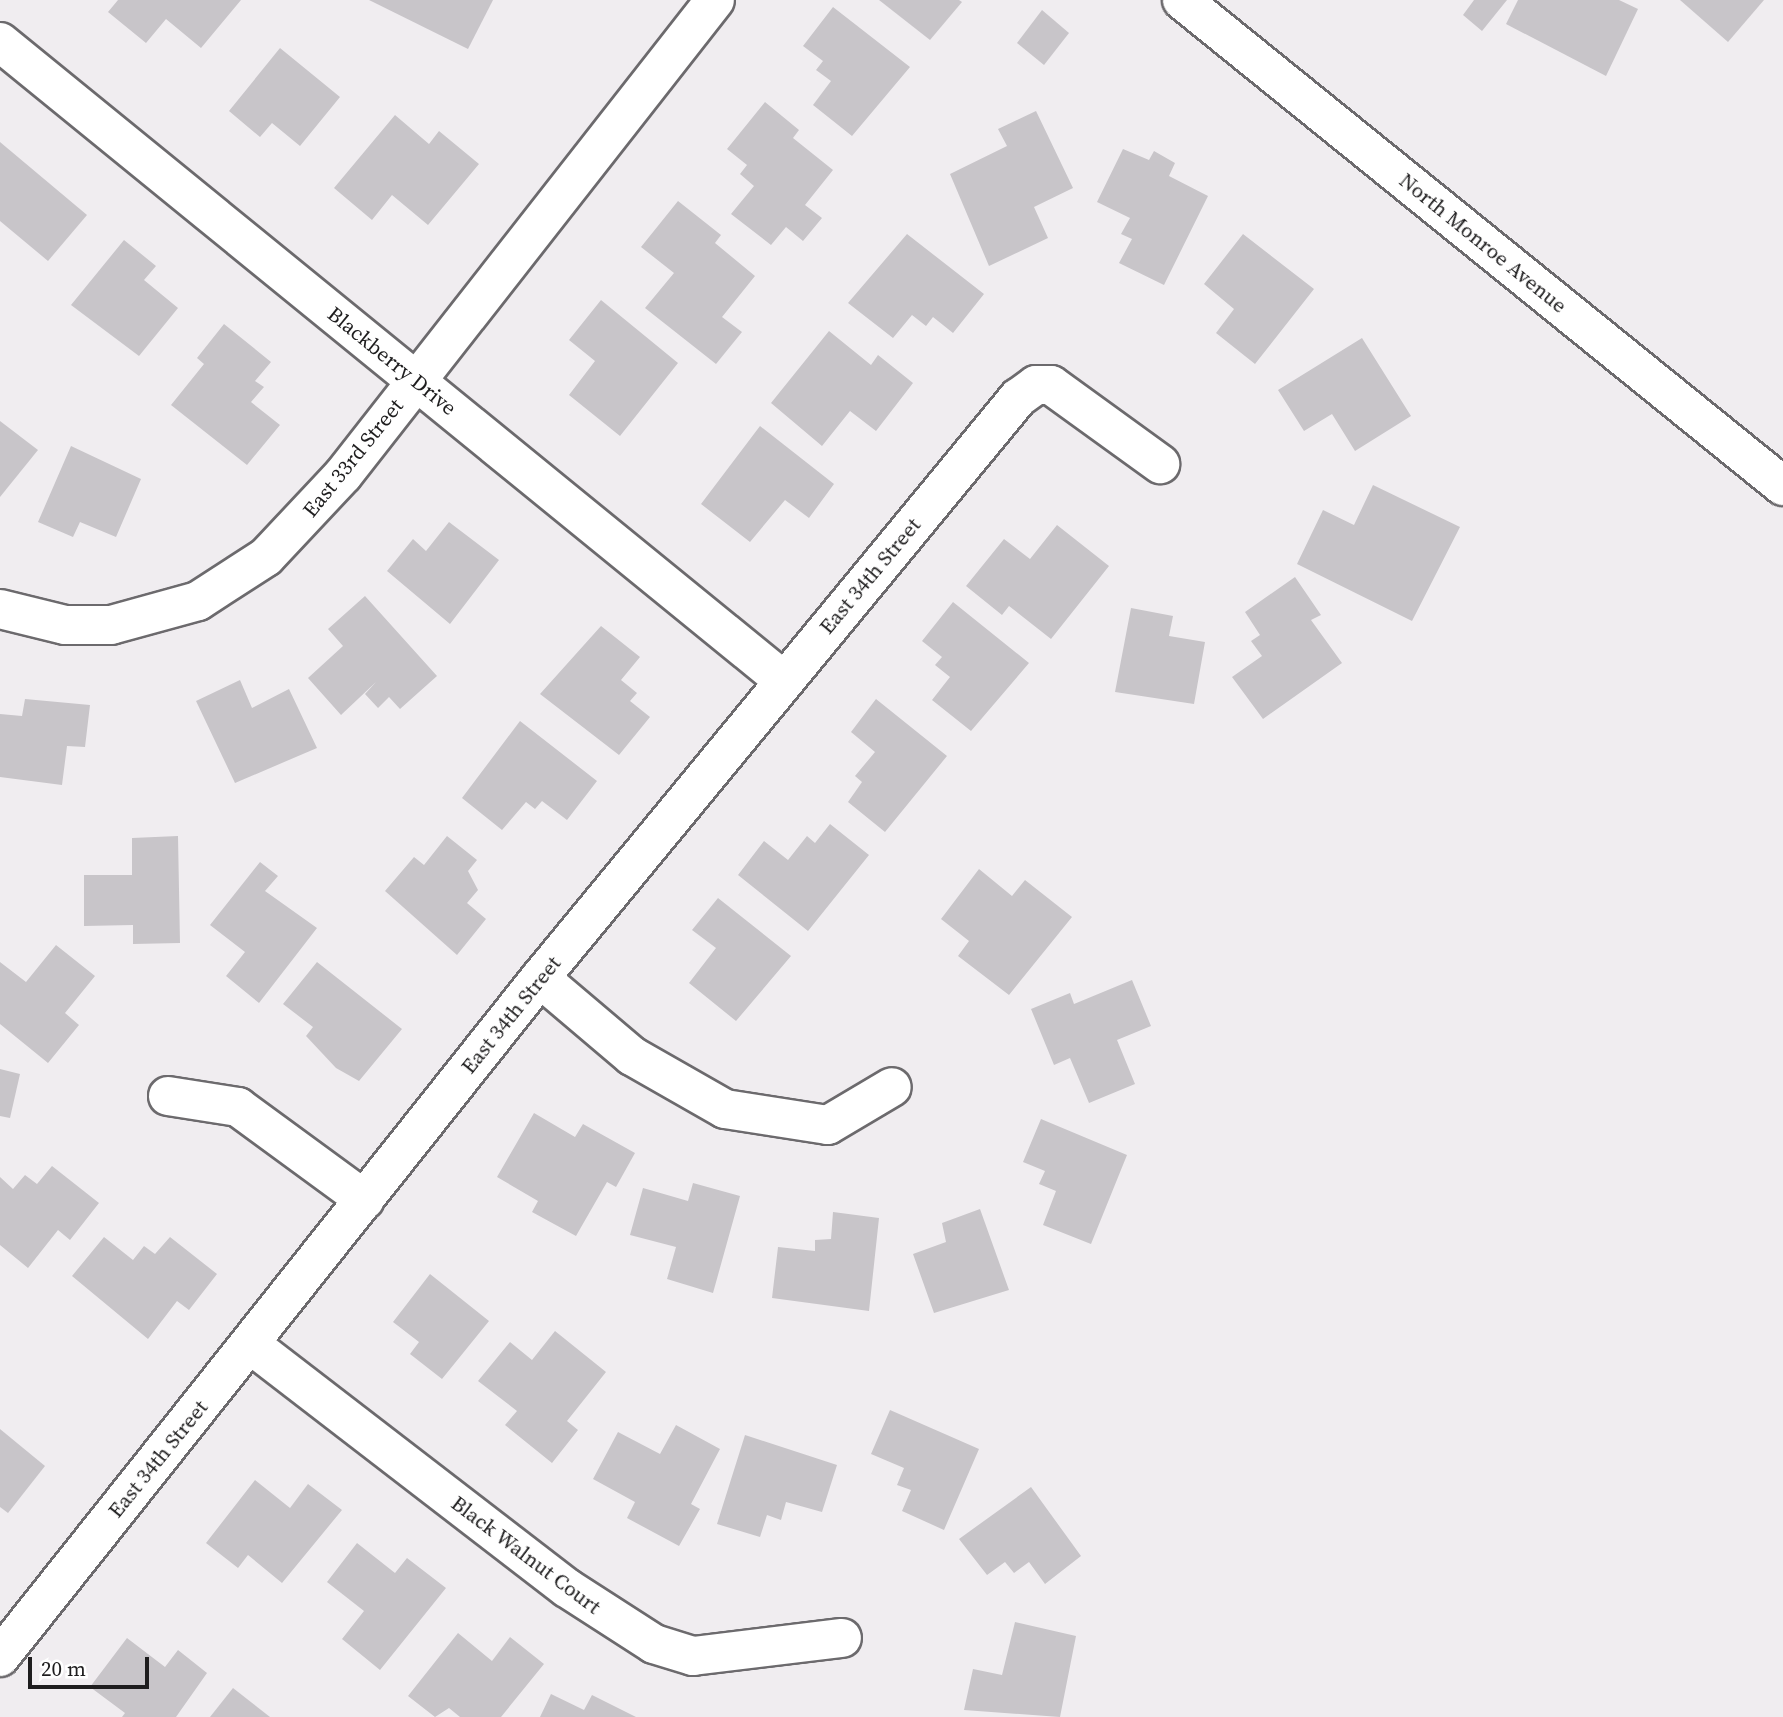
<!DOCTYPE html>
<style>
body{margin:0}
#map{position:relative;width:1783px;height:1717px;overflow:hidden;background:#f0edf0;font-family:"Source Serif 4",serif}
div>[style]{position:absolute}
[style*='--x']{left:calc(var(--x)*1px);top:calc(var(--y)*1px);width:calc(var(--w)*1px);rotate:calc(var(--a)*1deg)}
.building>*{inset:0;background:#c8c5c9}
.roads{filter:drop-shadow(2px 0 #6c6a6d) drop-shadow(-2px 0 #6c6a6d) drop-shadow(0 2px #6c6a6d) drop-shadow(0 -2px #6c6a6d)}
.street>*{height:38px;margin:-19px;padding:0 19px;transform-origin:19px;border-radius:19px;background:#fff}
.secondary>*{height:38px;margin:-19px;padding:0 19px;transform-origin:19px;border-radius:19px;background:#fff}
span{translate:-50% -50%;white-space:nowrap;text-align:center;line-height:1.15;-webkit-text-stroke:6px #fff;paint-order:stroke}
.street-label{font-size:21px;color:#1e1d1e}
.scale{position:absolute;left:28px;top:1657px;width:121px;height:32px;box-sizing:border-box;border:4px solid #1e1d1e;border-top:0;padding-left:9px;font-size:21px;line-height:24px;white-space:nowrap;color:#1e1d1e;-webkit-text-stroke:5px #fff;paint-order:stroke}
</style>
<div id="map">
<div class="building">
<i style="clip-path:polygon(118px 0,241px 0,201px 48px,166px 19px,146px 43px,108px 12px)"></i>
<i style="clip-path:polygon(369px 0,493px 0,468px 49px)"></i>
<i style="clip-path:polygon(879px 0,959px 0,962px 2px,930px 40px)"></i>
<i style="clip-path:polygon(1474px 0,1507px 0,1482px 31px,1463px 15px)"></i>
<i style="clip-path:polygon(1518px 0,1619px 0,1638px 9px,1606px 76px,1506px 24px)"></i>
<i style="clip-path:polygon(1680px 0,1764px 0,1728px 42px)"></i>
<i style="clip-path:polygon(833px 7px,910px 67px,852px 136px,813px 105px,831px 81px,816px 70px,823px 61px,803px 46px)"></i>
<i style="clip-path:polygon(1042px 10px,1069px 33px,1044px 65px,1017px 43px)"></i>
<i style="clip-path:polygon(280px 48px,340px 97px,300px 146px,272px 123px,260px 137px,229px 111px)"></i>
<i style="clip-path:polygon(765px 102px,799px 130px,793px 138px,833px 170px,805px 205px,822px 218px,803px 241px,786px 227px,771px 245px,731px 214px,754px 186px,740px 174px,747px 165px,727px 149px)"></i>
<i style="clip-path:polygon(1036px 111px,1073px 188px,1034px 207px,1048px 238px,989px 266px,950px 174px,1007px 146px,998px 129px)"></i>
<i style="clip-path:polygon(395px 115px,429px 144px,439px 131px,479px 164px,428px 225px,392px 195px,372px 220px,334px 188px)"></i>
<i style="clip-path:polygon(0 142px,87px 215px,48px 261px,0 221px)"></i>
<i style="clip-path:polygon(1123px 149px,1149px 160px,1154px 151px,1175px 163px,1169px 176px,1208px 196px,1164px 285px,1119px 263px,1132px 239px,1121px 234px,1130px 218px,1097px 202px)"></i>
<i style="clip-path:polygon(678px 201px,721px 235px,715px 243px,755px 276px,722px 317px,742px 332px,716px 364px,645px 308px,674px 273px,641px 247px)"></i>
<i style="clip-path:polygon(907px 234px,984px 294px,953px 333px,933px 317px,926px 326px,912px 315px,893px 338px,848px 303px)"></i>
<i style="clip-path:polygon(1243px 234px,1314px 289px,1255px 364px,1216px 333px,1234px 309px,1204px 284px)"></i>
<i style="clip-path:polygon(124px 240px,156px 266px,144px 280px,178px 308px,139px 356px,71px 305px)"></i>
<i style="clip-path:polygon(601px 300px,678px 363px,620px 436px,569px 395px,595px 361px,569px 340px)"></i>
<i style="clip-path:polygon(224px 324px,271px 362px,255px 381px,264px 387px,251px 402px,280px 425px,247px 465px,171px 405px,204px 364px,197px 358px)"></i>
<i style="clip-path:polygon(829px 331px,871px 365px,878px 355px,913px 383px,876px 431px,850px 411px,822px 446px,771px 403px)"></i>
<i style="clip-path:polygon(1362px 338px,1411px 416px,1355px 451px,1332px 414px,1304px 431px,1278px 390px)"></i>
<i style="clip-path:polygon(0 421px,38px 450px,0 497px)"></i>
<i style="clip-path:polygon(760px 426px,834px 484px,809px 518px,785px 500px,750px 542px,701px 504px)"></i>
<i style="clip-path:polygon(71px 446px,141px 479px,116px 537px,80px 522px,73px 537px,38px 522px)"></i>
<i style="clip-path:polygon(1373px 485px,1460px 527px,1412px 621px,1297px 564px,1323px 510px,1354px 525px)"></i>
<i style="clip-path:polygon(449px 522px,499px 560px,450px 624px,387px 571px,413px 539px,426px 551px)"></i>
<i style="clip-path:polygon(1057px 525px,1109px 566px,1051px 639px,1009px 606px,1002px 615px,966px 586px,1004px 539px,1030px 559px)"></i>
<i style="clip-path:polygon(1295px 577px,1321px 615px,1311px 620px,1342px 663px,1263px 719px,1232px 677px,1262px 656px,1251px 641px,1260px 635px,1245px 612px)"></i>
<i style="clip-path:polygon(365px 596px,437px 676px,400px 709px,389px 697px,378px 708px,365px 694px,376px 682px,341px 715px,308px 678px,343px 646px,328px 629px)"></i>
<i style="clip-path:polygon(953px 602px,1029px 663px,971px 731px,932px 700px,950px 677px,935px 665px,942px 657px,922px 641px)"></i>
<i style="clip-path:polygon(1131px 608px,1173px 616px,1169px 636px,1205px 642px,1194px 704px,1115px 692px)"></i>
<i style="clip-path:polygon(601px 626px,640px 657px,621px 680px,637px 693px,630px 701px,650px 717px,619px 755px,540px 694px)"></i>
<i style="clip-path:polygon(240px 680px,252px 708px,289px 689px,317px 748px,235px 783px,196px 701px)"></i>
<i style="clip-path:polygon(25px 699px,90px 705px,85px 747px,67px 746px,62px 785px,0 777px,0 714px,22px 716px)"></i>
<i style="clip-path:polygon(876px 699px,947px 756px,885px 832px,848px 802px,862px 782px,855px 776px,875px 752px,851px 732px)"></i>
<i style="clip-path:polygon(520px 721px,597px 781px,567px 820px,542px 801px,535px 809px,526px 802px,502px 830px,462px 798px)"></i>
<i style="clip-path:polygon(830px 824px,869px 855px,808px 931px,738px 875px,764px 841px,788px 860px,807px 836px,815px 843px)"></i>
<i style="clip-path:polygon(178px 836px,180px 943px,133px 944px,133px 925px,84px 926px,84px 875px,132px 875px,132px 838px)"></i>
<i style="clip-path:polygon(447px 836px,477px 860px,468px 871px,478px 890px,467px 903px,486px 919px,457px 955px,385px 891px,414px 857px,424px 865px)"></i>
<i style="clip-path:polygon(260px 862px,278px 876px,265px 891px,317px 928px,259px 1003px,226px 976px,245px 952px,210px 925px)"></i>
<i style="clip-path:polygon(979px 869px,1012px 896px,1025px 880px,1072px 917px,1009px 995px,958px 956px,969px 941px,941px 919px)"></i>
<i style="clip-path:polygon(718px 898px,791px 956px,736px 1021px,689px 983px,716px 948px,692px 930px)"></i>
<i style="clip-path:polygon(56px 945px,95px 976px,65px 1013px,79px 1025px,48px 1063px,0 1024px,0 962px,26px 982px)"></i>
<i style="clip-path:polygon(317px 962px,402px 1029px,359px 1081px,336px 1068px,306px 1036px,313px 1027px,283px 1004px)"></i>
<i style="clip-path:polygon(1132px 980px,1151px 1026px,1117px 1040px,1135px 1084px,1089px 1103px,1070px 1058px,1054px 1065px,1031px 1009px,1070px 993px,1074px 1004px)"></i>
<i style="clip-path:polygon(0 1069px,20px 1074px,10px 1118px,0 1116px)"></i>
<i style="clip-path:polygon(534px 1113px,575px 1137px,583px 1124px,635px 1153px,616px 1187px,607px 1182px,576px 1236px,532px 1212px,538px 1201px,497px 1177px)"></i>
<i style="clip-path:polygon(1041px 1119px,1127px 1155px,1091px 1244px,1043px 1225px,1056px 1191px,1039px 1184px,1045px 1171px,1023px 1162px)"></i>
<i style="clip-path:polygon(52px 1166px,99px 1203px,70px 1240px,58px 1230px,28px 1268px,0 1245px,0 1177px,13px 1189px,25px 1175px,37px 1184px)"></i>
<i style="clip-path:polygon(693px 1183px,740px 1196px,713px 1293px,667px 1279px,676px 1247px,630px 1235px,643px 1188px,688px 1201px)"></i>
<i style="clip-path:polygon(980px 1209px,1009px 1290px,934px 1313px,913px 1254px,946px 1242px,942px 1223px)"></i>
<i style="clip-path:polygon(833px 1212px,879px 1218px,869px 1311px,772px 1298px,778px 1247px,815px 1251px,815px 1240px,831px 1239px)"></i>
<i style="clip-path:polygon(104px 1237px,133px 1260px,144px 1246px,155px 1254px,170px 1237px,217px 1274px,189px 1310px,177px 1301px,148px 1339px,72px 1276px)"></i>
<i style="clip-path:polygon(430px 1274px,489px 1321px,442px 1379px,410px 1354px,419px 1342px,393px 1322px)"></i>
<i style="clip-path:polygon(555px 1331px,606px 1372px,567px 1421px,578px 1430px,552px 1463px,505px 1425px,517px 1411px,478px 1381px,510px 1342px,532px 1360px)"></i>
<i style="clip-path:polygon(890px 1410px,979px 1449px,944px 1530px,902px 1511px,911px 1490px,897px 1485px,904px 1468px,871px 1454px)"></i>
<i style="clip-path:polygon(676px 1425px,720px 1449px,691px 1504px,700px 1509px,679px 1546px,627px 1518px,635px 1502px,593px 1479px,618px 1432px,660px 1454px)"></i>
<i style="clip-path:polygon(0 1429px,45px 1466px,8px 1513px,0 1507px)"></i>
<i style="clip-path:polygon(745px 1435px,837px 1465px,822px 1512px,786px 1502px,781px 1520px,767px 1515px,760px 1537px,717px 1524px)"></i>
<i style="clip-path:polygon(255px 1480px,290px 1508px,308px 1484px,342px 1510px,282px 1583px,248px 1555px,238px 1568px,206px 1543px)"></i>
<i style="clip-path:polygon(1031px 1487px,1081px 1556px,1045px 1584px,1029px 1562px,1014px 1573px,1005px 1562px,987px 1575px,959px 1539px)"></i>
<i style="clip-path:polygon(357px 1543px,395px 1573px,407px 1558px,446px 1588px,380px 1670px,342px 1639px,364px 1611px,327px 1582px)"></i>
<i style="clip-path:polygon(1015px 1622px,1076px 1636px,1060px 1717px,964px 1710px,973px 1669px,1002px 1675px)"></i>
<i style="clip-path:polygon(458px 1633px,492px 1661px,510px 1637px,544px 1664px,501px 1717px,460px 1717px,449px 1708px,435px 1717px,408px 1696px)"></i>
<i style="clip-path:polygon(127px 1638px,165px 1667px,178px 1650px,207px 1673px,176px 1717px,122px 1717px,125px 1713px,90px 1687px)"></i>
<i style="clip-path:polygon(233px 1688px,270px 1717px,210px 1717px)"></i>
<i style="clip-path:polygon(551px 1694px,584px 1710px,592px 1695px,636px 1717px,540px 1717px)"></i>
</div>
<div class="roads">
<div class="street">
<i style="--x:0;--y:42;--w:1010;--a:39.17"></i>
<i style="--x:0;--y:609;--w:67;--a:13.8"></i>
<i style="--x:65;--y:625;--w:46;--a:0"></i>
<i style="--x:111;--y:625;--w:90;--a:-15.4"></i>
<i style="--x:198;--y:601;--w:81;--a:-32.9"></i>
<i style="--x:266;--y:557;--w:112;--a:-46.8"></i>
<i style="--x:343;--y:475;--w:603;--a:-51.93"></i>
<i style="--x:540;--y:978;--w:121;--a:40.3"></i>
<i style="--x:632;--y:1056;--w:107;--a:29.7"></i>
<i style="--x:725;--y:1109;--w:104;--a:8.8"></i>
<i style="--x:828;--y:1125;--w:74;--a:-30.7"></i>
<i style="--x:168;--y:1096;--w:71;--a:8.9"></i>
<i style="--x:238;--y:1107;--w:157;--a:36.2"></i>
<i style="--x:250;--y:1344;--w:400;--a:37.6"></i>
<i style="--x:567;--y:1588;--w:103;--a:32.8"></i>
<i style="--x:654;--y:1644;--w:41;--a:17.1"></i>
<i style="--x:693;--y:1656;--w:150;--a:-6.9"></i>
<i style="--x:0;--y:1657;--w:868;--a:-51.51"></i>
<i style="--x:540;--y:978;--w:752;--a:-50.51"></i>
<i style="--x:1018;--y:398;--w:22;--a:-36"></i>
<i style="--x:1036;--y:385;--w:15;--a:0"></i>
<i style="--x:1051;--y:385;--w:135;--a:35.9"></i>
</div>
<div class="secondary">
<i style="--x:1182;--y:0;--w:773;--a:38.96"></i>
</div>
</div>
<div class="street-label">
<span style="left:1483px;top:243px;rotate:39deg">North Monroe Avenue</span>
<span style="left:392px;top:361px;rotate:39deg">Blackberry Drive</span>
<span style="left:353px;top:458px;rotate:-51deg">East 33rd Street</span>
<span style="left:870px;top:576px;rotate:-50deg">East 34th Street</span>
<span style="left:511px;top:1015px;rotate:-51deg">East 34th Street</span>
<span style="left:158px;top:1459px;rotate:-51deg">East 34th Street</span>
<span style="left:526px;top:1555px;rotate:37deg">Black Walnut Court</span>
</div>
<div class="scale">20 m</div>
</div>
